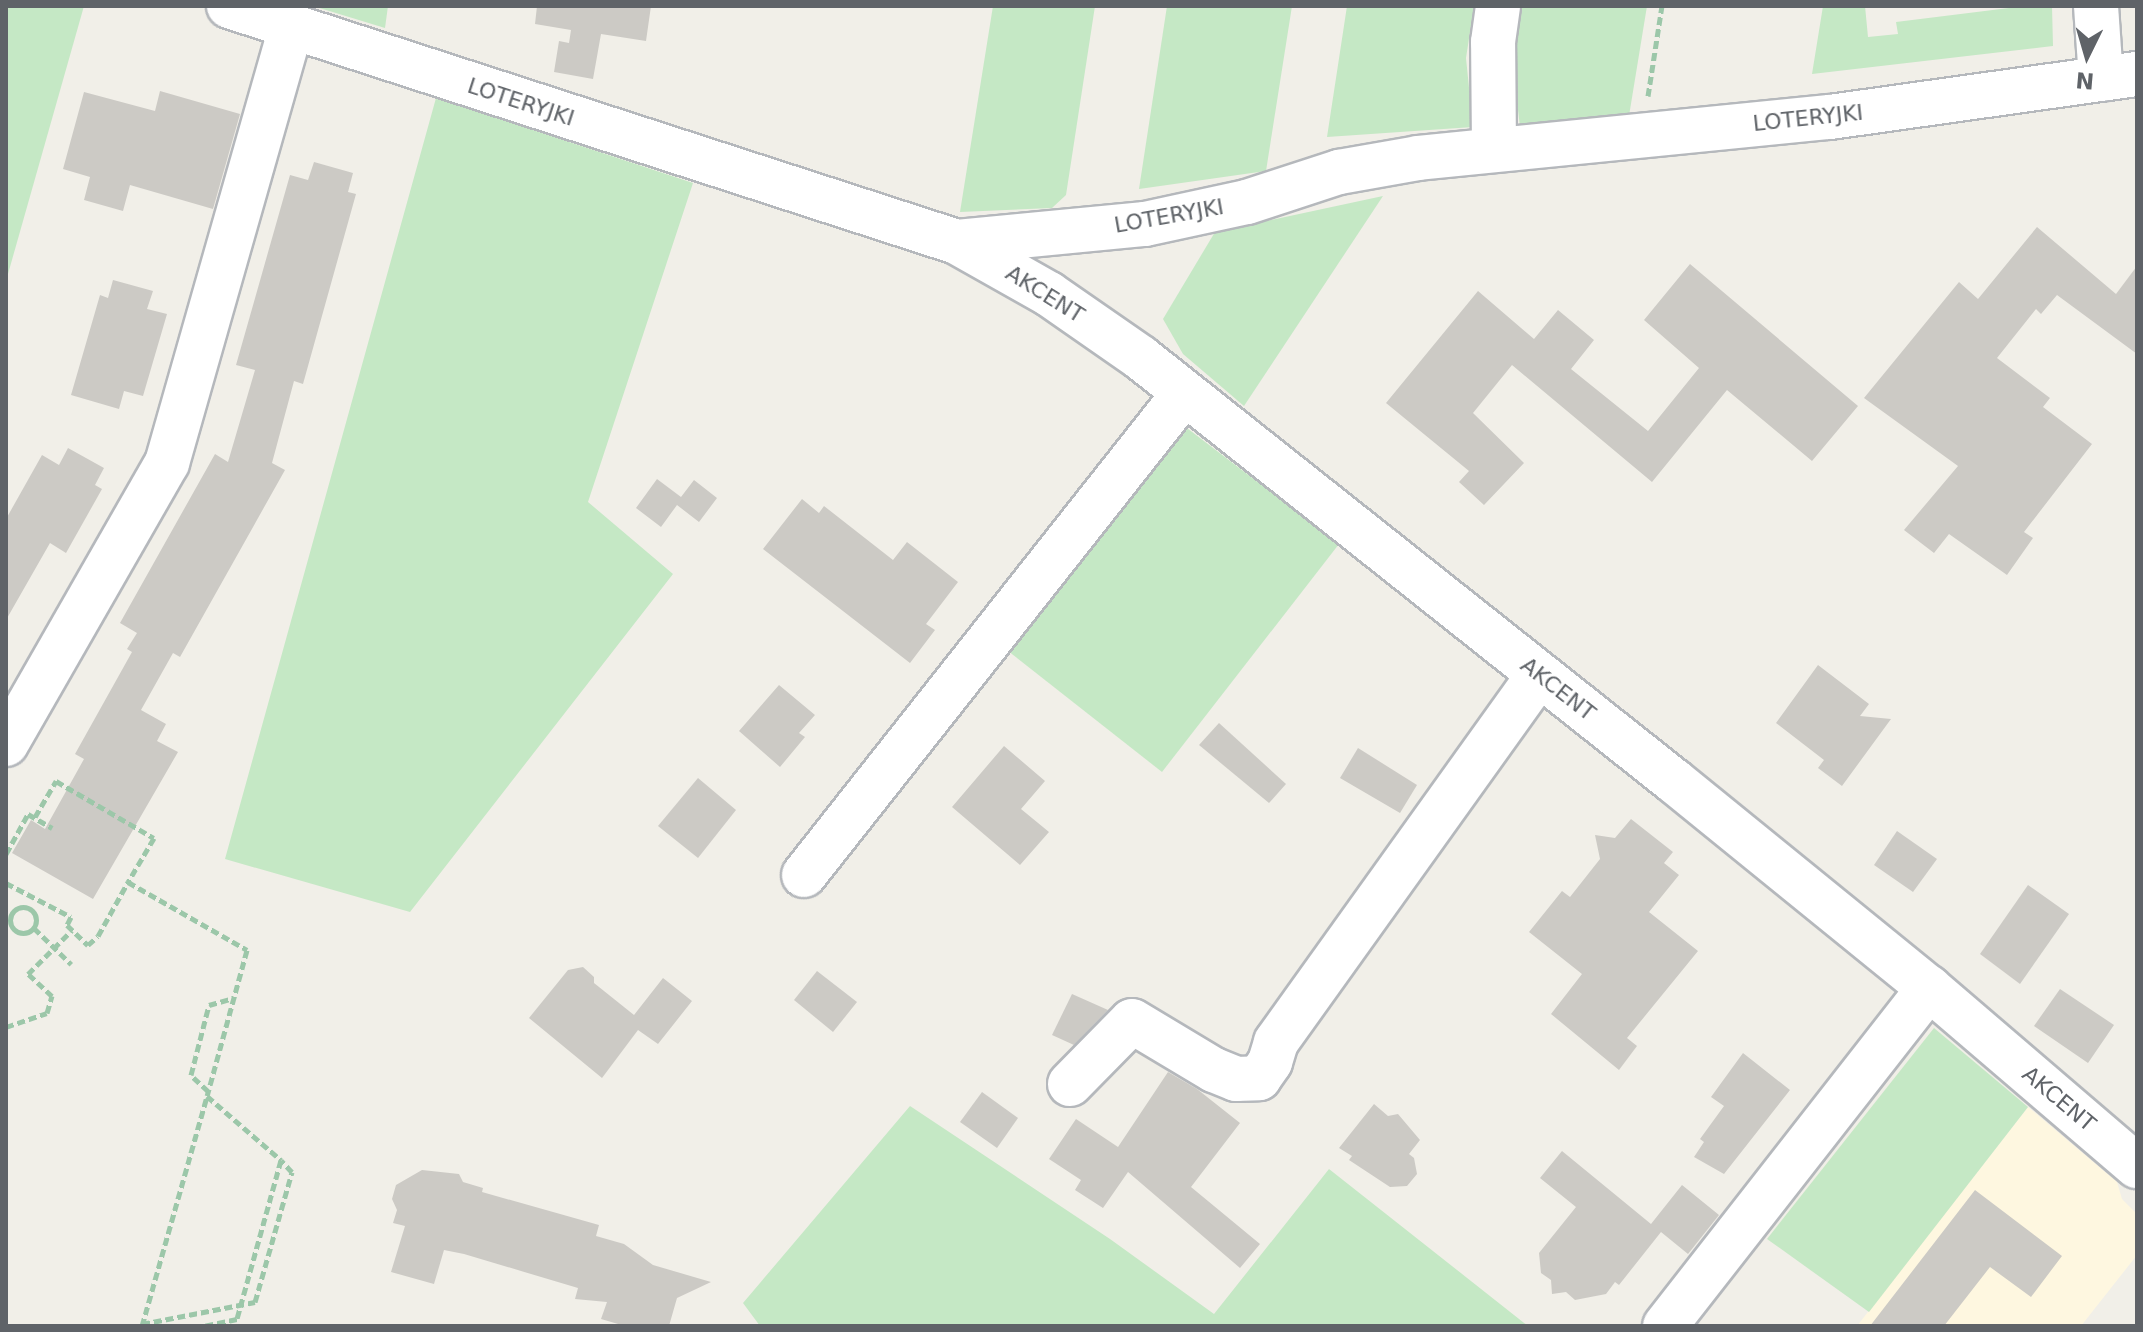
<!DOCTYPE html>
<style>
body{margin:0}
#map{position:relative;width:2143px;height:1332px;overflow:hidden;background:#f1efe8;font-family:"DejaVu Sans",sans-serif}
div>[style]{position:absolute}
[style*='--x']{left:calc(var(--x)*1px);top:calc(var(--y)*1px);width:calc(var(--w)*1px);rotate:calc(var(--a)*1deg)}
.commercial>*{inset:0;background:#fef7e0}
.green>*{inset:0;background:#c5e8c5}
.building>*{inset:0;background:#cccac5}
.path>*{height:5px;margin-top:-2.5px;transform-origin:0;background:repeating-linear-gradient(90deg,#9cc7a9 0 8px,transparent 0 12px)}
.path>.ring{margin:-2.5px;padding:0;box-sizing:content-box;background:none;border:5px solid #9cc7a9;border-radius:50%}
.roads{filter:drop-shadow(2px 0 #b5b8bc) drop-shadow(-2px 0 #b5b8bc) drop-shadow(0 2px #b5b8bc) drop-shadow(0 -2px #b5b8bc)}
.minor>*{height:44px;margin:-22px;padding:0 22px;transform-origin:22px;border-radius:22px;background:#fff}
span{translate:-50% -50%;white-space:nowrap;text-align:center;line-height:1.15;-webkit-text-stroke:6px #fff;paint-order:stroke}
.street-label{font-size:22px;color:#5f6368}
.frame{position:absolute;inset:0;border:8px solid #5f6368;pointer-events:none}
.north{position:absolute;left:2047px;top:16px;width:80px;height:80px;-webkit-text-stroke:6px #fff;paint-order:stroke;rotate:185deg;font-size:22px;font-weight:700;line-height:32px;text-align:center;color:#5f6368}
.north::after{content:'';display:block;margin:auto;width:28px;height:36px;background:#5f6368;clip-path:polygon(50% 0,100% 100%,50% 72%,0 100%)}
</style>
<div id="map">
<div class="commercial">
<i style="clip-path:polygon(2028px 1107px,2117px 1182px,2122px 1199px,2137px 1214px,2137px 1255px,2081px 1326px,1857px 1326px)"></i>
</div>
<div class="green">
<i style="clip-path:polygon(6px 6px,84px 6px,6px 281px)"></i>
<i style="clip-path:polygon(313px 6px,388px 6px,385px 28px)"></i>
<i style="clip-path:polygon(993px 6px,1095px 6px,1066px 195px,1052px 208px,960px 212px)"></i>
<i style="clip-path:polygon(1167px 6px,1292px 6px,1266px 171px,1139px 189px)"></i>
<i style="clip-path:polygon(1347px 6px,1474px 6px,1466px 58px,1473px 127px,1327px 137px)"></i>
<i style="clip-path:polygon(1521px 6px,1647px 6px,1628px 122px,1520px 127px,1512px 58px)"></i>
<i style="clip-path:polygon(1823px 6px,1865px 6px,1868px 37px,1898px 34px,1896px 22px,2025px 6px,2052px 6px,2053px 46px,1812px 74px)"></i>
<i style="clip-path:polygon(436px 98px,693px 183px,588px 502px,673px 574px,410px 912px,225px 859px)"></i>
<i style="clip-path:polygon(1383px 196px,1244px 406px,1183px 354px,1163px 319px,1215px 232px)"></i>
<i style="clip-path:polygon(1179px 422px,1339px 544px,1162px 772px,1003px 647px)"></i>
<i style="clip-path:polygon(1934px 1028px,2028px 1107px,1869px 1312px,1767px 1239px)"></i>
<i style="clip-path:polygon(910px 1106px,1110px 1239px,1214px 1314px,1329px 1169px,1528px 1326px,760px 1326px,743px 1303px)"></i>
</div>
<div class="building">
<i style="clip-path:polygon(537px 6px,651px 6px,646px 41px,601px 34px,593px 79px,554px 72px,559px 41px,569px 43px,571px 30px,535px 24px)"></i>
<i style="clip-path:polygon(160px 91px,240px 114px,213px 209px,130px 185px,123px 211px,84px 200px,90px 177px,63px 169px,84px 92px,155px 111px)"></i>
<i style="clip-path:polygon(314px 162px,353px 173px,348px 192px,356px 194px,303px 384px,294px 381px,272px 463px,285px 470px,180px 657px,173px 653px,141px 710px,166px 724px,157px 741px,178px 752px,93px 899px,12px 853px,31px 820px,45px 829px,84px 759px,75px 754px,132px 652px,127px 649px,137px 633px,120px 623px,215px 454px,228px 462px,255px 370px,236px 365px,290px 175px,308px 180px)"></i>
<i style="clip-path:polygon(2037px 227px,2116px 294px,2137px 266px,2137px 354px,2057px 295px,2041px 314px,2036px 309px,1997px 358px,2050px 398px,2043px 407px,2092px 444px,2024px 532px,2033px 538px,2007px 575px,1949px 534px,1934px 553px,1904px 530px,1958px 466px,1864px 398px,1959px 282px,1978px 299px)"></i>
<i style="clip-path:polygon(1690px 264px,1858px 406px,1812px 461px,1727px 390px,1652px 482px,1512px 365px,1473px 413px,1524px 463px,1484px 505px,1459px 482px,1469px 471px,1386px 403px,1478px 291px,1534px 339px,1558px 310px,1594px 340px,1571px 369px,1648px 431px,1699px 368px,1644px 320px)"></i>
<i style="clip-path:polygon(113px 280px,153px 291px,147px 309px,167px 314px,143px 396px,124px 391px,119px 409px,71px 395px,100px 295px,108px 298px)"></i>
<i style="clip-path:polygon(68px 448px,104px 468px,95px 485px,102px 489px,66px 553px,50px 543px,6px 620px,6px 519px,42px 455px,59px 465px)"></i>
<i style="clip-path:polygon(657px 479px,681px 497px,694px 480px,717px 498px,699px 522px,677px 505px,661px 527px,636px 508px)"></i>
<i style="clip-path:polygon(802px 499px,819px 513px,824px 506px,893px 560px,907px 542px,958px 582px,926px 624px,935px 630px,910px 663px,763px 549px)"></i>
<i style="clip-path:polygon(1818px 665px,1869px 704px,1860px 716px,1891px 719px,1842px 786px,1818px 768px,1824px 760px,1776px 723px)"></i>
<i style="clip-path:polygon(779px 685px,815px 715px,799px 733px,805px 737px,780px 767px,739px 731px)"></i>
<i style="clip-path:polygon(1219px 723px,1286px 784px,1269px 803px,1199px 745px)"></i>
<i style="clip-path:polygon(1004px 746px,1045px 781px,1021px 809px,1049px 832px,1020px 865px,952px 807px)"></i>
<i style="clip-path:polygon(1358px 748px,1417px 785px,1400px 813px,1340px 778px)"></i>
<i style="clip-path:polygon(698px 778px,736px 810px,698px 858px,658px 826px)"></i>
<i style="clip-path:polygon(1631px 819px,1673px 852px,1664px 863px,1679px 875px,1649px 912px,1698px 951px,1627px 1038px,1637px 1046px,1619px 1070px,1551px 1014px,1582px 974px,1529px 932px,1562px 891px,1570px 897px,1600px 859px,1595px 835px,1615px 838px)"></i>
<i style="clip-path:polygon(1897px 831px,1937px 859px,1913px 892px,1874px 865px)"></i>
<i style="clip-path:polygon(2028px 885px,2069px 914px,2020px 984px,1980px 954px)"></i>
<i style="clip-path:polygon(583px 967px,594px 977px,594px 983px,634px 1015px,663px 978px,692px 1001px,658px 1044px,638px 1030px,602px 1078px,529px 1018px,568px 970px)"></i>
<i style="clip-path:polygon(817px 971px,857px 1002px,833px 1032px,794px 1000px)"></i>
<i style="clip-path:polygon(2060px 989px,2114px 1025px,2088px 1063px,2034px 1026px)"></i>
<i style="clip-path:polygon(1072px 994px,1108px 1010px,1074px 1045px,1052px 1035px)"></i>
<i style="clip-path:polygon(1743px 1053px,1790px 1090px,1724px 1174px,1694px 1157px,1704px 1142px,1700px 1139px,1724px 1106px,1711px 1097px)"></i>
<i style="clip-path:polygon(1168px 1072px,1197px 1089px,1240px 1123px,1191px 1187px,1260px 1244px,1240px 1268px,1128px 1172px,1103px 1208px,1075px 1190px,1081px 1180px,1049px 1159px,1076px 1119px,1118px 1147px)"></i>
<i style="clip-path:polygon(982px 1092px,1018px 1118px,997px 1148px,960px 1122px)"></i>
<i style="clip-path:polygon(1374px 1104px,1388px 1116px,1398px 1114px,1420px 1140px,1409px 1154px,1414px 1158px,1417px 1174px,1407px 1186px,1390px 1187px,1349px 1160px,1352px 1156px,1339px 1148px)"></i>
<i style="clip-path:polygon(1562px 1151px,1651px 1224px,1682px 1185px,1719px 1215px,1688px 1254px,1661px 1232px,1619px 1285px,1615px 1282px,1606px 1294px,1575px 1300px,1566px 1292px,1552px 1294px,1551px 1280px,1541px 1273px,1539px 1253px,1576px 1207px,1540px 1178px)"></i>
<i style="clip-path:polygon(422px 1170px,459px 1174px,463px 1182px,483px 1188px,482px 1192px,599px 1225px,596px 1236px,624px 1244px,653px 1265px,711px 1282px,677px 1298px,669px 1326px,625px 1326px,601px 1319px,607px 1302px,575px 1299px,578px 1288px,464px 1254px,444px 1250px,434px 1284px,391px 1272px,405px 1226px,393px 1223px,397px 1210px,392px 1199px,396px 1185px)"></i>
<i style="clip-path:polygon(1975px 1190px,2062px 1256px,2031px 1297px,1990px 1267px,1944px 1326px,1870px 1326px)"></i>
</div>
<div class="path">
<i style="--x:1648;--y:96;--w:91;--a:-81.2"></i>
<i style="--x:35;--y:817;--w:42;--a:-59.7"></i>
<i style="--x:56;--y:781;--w:113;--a:30.2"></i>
<i style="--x:154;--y:838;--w:51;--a:120.6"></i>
<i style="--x:128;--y:882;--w:137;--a:29.7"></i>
<i style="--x:247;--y:950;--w:151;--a:105.3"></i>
<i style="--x:207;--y:1096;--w:98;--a:40.9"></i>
<i style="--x:281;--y:1160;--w:165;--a:105.5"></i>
<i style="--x:237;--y:1319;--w:35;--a:168"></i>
<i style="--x:6;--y:854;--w:46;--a:-61.2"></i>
<i style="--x:28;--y:814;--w:28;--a:30"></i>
<i style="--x:6;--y:883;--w:73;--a:27.6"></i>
<i style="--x:71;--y:917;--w:9;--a:117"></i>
<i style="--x:67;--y:925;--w:29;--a:44"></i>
<i style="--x:88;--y:945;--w:13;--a:-42"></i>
<i style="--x:98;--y:936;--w:62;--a:-60.9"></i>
<i class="ring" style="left:10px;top:907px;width:21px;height:21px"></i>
<i style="--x:34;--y:928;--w:52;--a:44.2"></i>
<i style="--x:6;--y:1027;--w:43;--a:-18.9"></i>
<i style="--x:47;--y:1013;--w:18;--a:-74"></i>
<i style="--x:52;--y:996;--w:33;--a:-137"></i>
<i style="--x:28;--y:974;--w:62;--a:-45"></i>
<i style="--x:208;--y:1091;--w:23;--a:-137"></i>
<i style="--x:191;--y:1075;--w:72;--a:-75.6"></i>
<i style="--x:209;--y:1005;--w:26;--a:-16"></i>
<i style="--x:142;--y:1324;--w:115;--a:-11"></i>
<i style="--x:255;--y:1302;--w:135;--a:-74.1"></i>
<i style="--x:292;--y:1172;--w:16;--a:-133"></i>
<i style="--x:142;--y:1326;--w:239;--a:-74.2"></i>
</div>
<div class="roads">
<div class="minor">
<i style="--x:229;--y:6;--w:765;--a:17.96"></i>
<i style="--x:957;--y:242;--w:189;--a:-5.5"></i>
<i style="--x:1145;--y:224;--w:104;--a:-12.2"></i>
<i style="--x:1247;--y:202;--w:97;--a:-18.1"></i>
<i style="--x:1339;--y:172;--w:80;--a:-10"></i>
<i style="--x:1418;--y:158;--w:414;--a:-5.7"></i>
<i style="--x:1830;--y:117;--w:310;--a:-8"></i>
<i style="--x:2096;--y:6;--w:73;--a:86.1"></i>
<i style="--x:1494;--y:148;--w:106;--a:-90.5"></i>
<i style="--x:1493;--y:42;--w:36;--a:-82"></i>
<i style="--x:957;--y:242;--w:106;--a:29.5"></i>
<i style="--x:1049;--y:294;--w:112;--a:34.8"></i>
<i style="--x:1141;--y:358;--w:680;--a:38.44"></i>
<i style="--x:1674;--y:781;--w:328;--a:39.1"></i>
<i style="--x:1929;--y:988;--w:274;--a:40.6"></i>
<i style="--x:6;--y:744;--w:324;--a:-60.2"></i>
<i style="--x:167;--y:463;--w:453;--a:-74.1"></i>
<i style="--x:804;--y:875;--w:612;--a:-51.71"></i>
<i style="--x:1070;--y:1084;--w:88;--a:-45.5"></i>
<i style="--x:1132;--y:1021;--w:96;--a:30.9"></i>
<i style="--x:1214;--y:1070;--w:24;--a:22"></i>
<i style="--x:1236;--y:1079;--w:23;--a:-2"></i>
<i style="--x:1259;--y:1078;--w:19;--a:-55"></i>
<i style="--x:1270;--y:1062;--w:21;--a:-73"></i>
<i style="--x:1276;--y:1042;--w:452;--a:-54.4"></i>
<i style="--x:1665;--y:1326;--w:429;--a:-52"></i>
</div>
</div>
<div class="street-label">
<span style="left:521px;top:102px;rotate:18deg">LOTERYJKI</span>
<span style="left:1808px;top:118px;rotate:-6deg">LOTERYJKI</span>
<span style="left:1169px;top:216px;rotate:-10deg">LOTERYJKI</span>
<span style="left:1045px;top:294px;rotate:32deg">AKCENT</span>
<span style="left:1558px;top:689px;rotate:38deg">AKCENT</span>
<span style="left:2059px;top:1099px;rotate:40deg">AKCENT</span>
</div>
<div class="frame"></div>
<div class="north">N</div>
</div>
